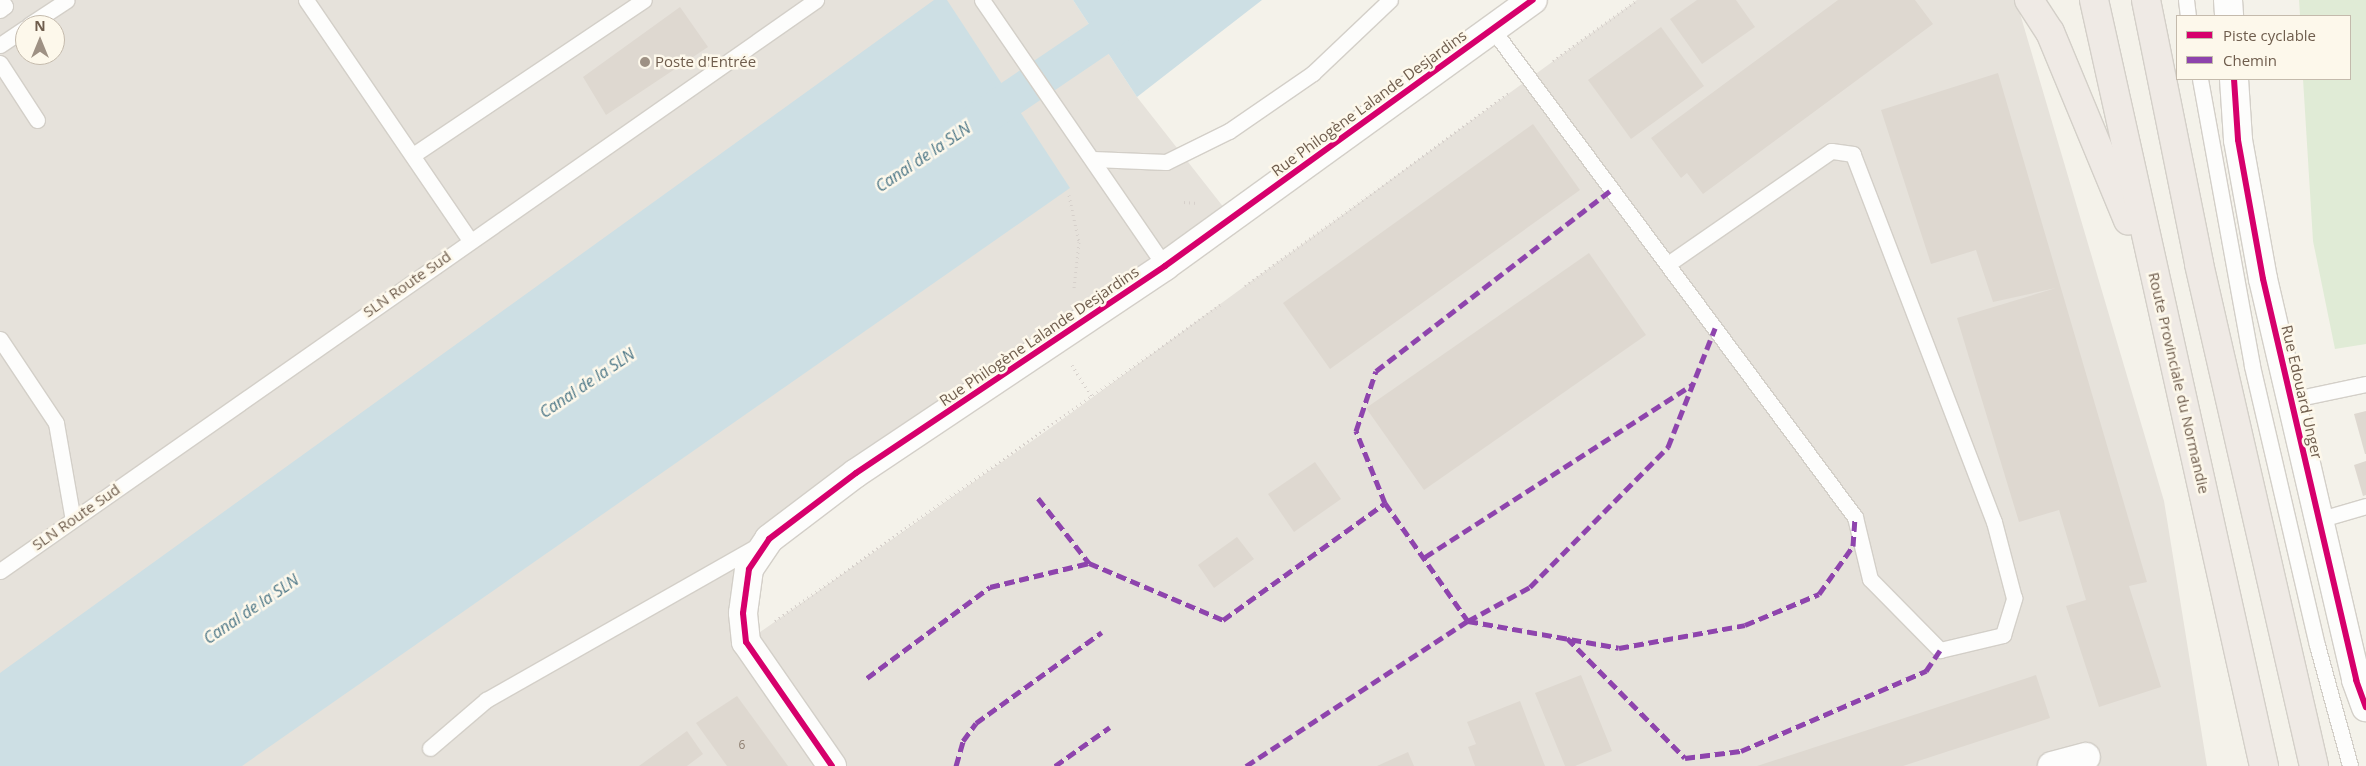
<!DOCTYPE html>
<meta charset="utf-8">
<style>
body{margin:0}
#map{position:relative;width:2366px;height:766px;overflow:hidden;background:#f4f2ea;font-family:"Open Sans",sans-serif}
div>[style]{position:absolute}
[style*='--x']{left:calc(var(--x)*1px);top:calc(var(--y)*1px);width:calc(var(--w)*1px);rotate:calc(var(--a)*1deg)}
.industrial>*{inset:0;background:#e6e2db}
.green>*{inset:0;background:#e0ebd6}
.water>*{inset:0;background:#cddfe4}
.canal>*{height:36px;margin:-18px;padding:0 18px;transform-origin:18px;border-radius:18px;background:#cddfe4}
.building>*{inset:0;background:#ded8d0}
.path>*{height:3px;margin-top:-1.5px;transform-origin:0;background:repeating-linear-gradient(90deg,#d6d0cb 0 1px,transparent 0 5px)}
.roads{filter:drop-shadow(1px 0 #d3cfc8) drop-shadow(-1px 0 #d3cfc8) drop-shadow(0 1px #d3cfc8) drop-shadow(0 -1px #d3cfc8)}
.lane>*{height:15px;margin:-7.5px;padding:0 7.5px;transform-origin:7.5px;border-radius:7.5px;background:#fdfdfc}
.street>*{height:28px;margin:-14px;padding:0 14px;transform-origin:14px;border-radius:14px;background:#fdfdfc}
.secondary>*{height:28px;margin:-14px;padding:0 14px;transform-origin:14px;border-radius:14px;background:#fdfdfc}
.highway>*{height:28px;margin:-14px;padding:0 14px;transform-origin:14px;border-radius:14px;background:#efeae5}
.quiet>*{height:5px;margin-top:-2.5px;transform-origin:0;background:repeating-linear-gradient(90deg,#8e44ad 0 10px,transparent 0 15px)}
.cycleway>*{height:6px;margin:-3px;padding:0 3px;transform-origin:3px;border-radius:3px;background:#d6006c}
.dots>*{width:14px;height:14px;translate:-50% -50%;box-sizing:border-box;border:2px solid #fdf8eb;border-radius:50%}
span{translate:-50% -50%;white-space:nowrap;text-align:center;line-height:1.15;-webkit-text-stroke:5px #fdf8eb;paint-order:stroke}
.number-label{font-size:12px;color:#8d7e70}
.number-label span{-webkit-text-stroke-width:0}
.poi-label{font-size:15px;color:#6f5d4d}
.left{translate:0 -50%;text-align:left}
.street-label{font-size:15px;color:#6f5d4d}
.water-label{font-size:16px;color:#4d7787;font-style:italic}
.legend{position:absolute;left:2176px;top:15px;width:175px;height:65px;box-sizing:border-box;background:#fdf8eb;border:1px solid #c4baac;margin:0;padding:6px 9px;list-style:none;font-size:15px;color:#6f5d4d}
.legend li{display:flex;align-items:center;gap:10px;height:25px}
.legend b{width:25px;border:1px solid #c4baac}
.north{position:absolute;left:15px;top:15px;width:50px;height:50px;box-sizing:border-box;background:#fdf8eb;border:1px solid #c4baac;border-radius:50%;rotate:0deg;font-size:14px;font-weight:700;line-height:20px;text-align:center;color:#6f5d4d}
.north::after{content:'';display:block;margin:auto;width:18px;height:22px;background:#9e9184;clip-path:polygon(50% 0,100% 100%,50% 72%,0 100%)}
</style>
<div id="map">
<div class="industrial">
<i style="clip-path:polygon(evenodd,0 0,1073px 0,1137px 97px,1232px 218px,769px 539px,746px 642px,1056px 424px,1637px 0,2016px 0,2164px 501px,2207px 766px,0 766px,0 0,25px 25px,55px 25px,55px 55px,25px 55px,25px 25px)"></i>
</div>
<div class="green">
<i style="clip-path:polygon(2299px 0,2366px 0,2366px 344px,2335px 349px,2313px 241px,2303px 79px,2350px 79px,2350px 16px,2300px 16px)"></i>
</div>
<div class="water">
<i style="clip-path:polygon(934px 0,947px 0,1070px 188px,242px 766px,0 766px,0 673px)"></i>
<i style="clip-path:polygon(1073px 0,1262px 0,1137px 97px)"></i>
</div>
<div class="canal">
<i style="--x:970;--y:126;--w:225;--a:-34.1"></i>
</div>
<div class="building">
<i style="clip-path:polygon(1697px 0,1736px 0,1755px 27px,1702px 64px,1670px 19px)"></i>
<i style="clip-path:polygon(1838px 0,1915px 0,1933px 24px,1703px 194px,1687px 173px,1681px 178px,1651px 138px)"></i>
<i style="clip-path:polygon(680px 7px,708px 47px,606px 115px,583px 77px)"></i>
<i style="clip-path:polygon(1661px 27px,1704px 86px,1631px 139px,1588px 80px)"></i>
<i style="clip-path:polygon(1998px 73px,2147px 582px,2129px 586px,2161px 687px,2099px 707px,2066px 606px,2086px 600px,2059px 510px,2019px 522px,1957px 318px,2056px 288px,1993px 302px,1976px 250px,1931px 264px,1881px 110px)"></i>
<i style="clip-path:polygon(1533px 124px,1580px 190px,1330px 369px,1283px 303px)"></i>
<i style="clip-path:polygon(1589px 253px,1646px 335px,1424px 490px,1366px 408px)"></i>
<i style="clip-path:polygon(2366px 411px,2366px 454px,2365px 454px,2354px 414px)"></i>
<i style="clip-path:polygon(2366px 461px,2366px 495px,2363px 496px,2354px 465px)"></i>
<i style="clip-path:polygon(1315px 462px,1341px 499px,1294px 532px,1268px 494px)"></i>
<i style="clip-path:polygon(1237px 537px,1254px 559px,1214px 588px,1198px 565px)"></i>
<i style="clip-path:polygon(1581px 675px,1612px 751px,1575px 766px,1565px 766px,1535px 693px)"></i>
<i style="clip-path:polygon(2036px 675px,2050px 718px,1903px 766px,1757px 766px)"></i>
<i style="clip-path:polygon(737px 696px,788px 766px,727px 766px,696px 723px)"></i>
<i style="clip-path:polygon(1520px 701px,1545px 766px,1475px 766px,1468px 747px,1476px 744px,1467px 722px)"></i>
<i style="clip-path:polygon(687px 731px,703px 754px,687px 766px,639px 766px)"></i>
<i style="clip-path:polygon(1408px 752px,1414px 766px,1377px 766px)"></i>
</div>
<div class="path">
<i style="--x:1553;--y:61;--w:104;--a:-36"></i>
<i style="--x:1069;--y:195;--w:48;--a:78"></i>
<i style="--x:1079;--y:242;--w:46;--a:96.2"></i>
<i style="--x:1184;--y:202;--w:13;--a:4"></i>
<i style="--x:1245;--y:286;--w:327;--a:-36.2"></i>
<i style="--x:1072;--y:365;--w:38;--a:58"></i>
<i style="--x:775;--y:621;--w:547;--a:-35.4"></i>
</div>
<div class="roads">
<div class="lane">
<i style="--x:306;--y:0;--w:291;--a:55.7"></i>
<i style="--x:982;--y:0;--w:323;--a:55.5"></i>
<i style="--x:2186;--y:0;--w:16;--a:83"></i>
<i style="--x:0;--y:10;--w:6;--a:-39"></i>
<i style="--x:5;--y:6;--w:7;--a:-124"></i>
<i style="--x:29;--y:25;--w:45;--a:-33.3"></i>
<i style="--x:1493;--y:30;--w:607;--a:53.38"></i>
<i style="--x:1855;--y:517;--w:64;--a:76.4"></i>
<i style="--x:1870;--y:579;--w:100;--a:45.4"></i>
<i style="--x:1940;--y:650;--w:65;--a:-13.4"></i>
<i style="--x:2003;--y:635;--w:39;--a:-73"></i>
<i style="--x:2014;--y:598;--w:79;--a:-104.7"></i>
<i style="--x:1994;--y:522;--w:394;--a:-111"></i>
<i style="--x:1853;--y:154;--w:22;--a:-172"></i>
<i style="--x:1831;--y:151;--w:198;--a:145.3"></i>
<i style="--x:0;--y:45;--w:30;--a:-34"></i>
<i style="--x:0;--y:63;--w:68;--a:57"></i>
<i style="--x:2200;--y:79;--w:292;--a:79.7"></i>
<i style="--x:2252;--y:366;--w:286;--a:76.9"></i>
<i style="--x:2317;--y:645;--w:125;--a:74.7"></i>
<i style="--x:413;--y:155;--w:278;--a:-33.9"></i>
<i style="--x:1093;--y:159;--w:73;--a:2.4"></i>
<i style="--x:1166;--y:162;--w:70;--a:-26.2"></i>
<i style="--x:1229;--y:131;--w:102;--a:-34.6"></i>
<i style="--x:1313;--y:73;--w:106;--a:-43.5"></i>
<i style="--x:0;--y:339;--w:101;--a:56.3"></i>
<i style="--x:56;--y:423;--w:98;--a:80.1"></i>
<i style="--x:2290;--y:400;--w:78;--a:-11.9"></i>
<i style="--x:2318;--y:520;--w:50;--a:-16.3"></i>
<i style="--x:0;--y:571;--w:996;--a:-34.98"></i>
<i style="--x:430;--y:748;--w:74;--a:-40.6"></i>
<i style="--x:486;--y:700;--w:314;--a:-29.6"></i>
</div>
<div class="street">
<i style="--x:2052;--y:766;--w:35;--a:-15"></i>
</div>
<div class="secondary">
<i style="--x:2228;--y:0;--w:16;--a:86"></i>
<i style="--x:2234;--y:79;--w:61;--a:86.2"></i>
<i style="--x:2238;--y:140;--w:141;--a:79.8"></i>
<i style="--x:2263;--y:279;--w:412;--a:76.9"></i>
<i style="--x:2356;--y:680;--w:29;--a:70"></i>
<i style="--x:832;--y:766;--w:151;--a:-124.7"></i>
<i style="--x:746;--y:642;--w:29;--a:-96"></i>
<i style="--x:743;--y:613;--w:44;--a:-82.2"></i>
<i style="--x:749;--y:569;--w:36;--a:-56"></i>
<i style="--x:769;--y:539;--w:109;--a:-37.2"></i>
<i style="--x:856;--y:473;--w:372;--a:-33.8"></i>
<i style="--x:1165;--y:266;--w:454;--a:-35.9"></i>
</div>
<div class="highway">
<i style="--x:2029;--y:0;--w:38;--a:57"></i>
<i style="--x:2050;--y:32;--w:204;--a:67.5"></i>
<i style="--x:2094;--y:0;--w:785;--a:77.49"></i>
<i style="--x:2146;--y:0;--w:269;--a:78.6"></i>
<i style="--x:2199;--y:264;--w:515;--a:77.1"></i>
</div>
</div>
<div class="quiet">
<i style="--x:1038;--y:498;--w:83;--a:51.9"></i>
<i style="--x:1385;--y:503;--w:144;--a:54.9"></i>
<i style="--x:1468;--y:621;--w:153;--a:10.1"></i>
<i style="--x:1619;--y:648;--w:128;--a:-10.3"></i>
<i style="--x:1745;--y:625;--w:80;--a:-22.7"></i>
<i style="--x:1819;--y:594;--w:59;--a:-54.7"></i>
<i style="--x:1853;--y:546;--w:29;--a:-86"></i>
<i style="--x:1425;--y:557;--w:319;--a:-32.8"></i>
<i style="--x:1567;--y:638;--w:168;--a:45.5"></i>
<i style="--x:1685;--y:758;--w:56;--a:-7.1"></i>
<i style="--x:1741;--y:751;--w:202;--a:-23.4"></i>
<i style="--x:1926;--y:671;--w:25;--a:-56"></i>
<i style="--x:867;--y:678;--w:153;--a:-36.5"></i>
<i style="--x:990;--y:587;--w:102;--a:-13.6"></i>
<i style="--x:1089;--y:563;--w:146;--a:23"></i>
<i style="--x:1223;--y:620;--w:200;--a:-35.8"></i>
<i style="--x:1385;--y:503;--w:78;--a:-111.9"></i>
<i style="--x:1356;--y:431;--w:63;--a:-71.6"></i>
<i style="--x:1376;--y:371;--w:298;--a:-37.6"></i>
<i style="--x:956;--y:766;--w:26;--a:-74"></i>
<i style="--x:963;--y:741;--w:22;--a:-54"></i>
<i style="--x:976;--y:723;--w:155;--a:-35.8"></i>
<i style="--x:1055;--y:766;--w:67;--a:-35.3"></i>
<i style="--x:1246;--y:766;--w:265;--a:-33.2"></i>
<i style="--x:1468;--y:621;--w:71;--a:-28.7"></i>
<i style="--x:1530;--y:587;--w:197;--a:-45.4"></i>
<i style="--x:1668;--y:447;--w:128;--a:-68.4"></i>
</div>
<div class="cycleway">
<i style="--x:2234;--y:79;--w:61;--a:86.2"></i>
<i style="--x:2238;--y:140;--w:141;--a:79.8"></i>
<i style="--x:2263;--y:279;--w:412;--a:76.9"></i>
<i style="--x:2356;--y:680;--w:29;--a:70"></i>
<i style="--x:832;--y:766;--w:151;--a:-124.7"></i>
<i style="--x:746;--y:642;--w:29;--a:-96"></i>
<i style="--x:743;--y:613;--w:44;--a:-82.2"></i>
<i style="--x:749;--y:569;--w:36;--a:-56"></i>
<i style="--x:769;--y:539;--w:109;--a:-37.2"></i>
<i style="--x:856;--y:473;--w:372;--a:-33.8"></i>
<i style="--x:1165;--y:266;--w:454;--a:-35.9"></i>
</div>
<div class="dots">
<i style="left:645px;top:62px;background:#9e9184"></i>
</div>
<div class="number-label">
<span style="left:742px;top:745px">6</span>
</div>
<div class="poi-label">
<span class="left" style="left:655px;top:62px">Poste d'Entrée</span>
</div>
<div class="street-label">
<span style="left:1369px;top:103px;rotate:-36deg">Rue Philogène Lalande Desjardins</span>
<span style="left:407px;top:284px;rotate:-35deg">SLN Route Sud</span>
<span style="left:1039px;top:336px;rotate:-34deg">Rue Philogène Lalande Desjardins</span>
<span style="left:2179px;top:383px;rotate:77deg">Route Provinciale du Normandie</span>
<span style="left:2302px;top:392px;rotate:77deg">Rue Edouard Unger</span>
<span style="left:76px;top:517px;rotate:-35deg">SLN Route Sud</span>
</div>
<div class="water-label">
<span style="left:923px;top:157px;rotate:-34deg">Canal de la SLN</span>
<span style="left:587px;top:383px;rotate:-34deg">Canal de la SLN</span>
<span style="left:251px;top:609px;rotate:-34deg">Canal de la SLN</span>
</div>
<ul class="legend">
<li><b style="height:6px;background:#d6006c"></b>Piste cyclable</li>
<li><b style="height:6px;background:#8e44ad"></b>Chemin</li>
</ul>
<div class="north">N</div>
</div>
